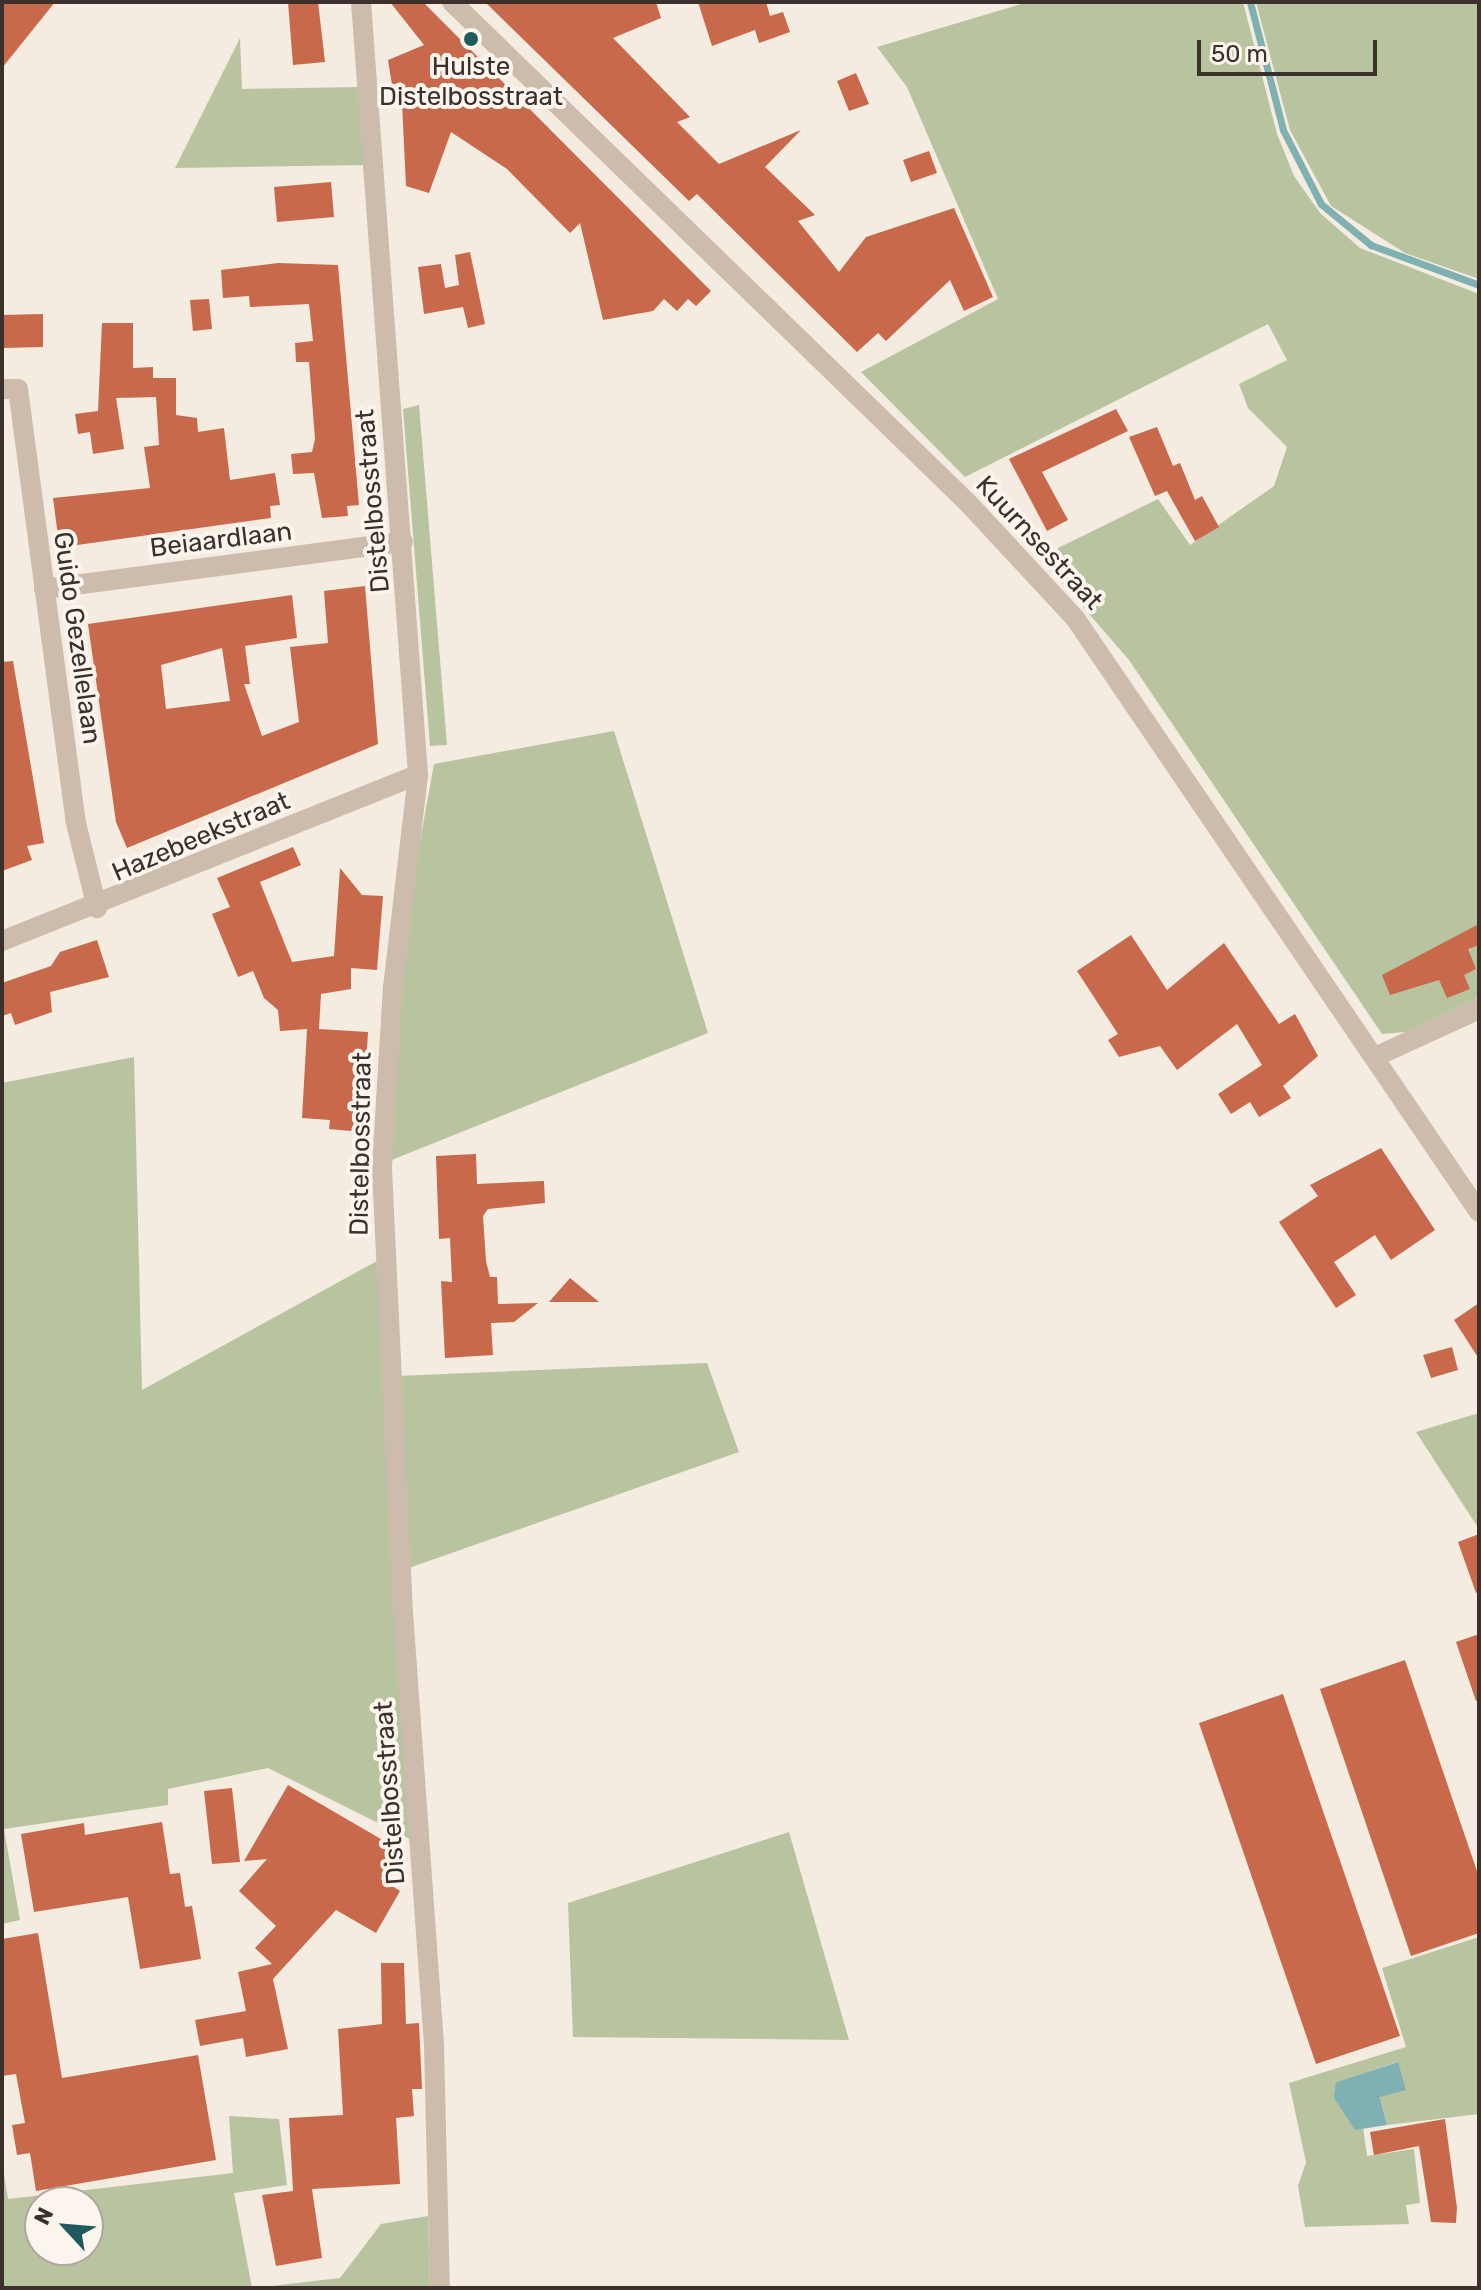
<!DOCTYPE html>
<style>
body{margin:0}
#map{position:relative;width:1481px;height:2290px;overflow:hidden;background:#f4ebe1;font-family:Rubik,sans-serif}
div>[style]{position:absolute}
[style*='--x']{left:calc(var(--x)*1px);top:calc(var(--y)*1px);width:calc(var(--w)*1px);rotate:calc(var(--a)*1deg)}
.green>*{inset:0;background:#b8c4a0}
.water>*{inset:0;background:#7fb0b2}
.stream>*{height:7px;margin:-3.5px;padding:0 3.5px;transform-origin:3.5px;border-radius:3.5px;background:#7fb0b2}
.building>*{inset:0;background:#c8694b}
.minor>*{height:20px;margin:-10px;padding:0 10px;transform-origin:10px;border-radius:10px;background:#cdbbac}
.dots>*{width:22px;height:22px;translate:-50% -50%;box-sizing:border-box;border:4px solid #fbf5ee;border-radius:50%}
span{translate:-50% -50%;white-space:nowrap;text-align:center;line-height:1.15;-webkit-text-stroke:8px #fbf5ee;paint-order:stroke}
.poi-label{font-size:26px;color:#3b302b}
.street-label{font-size:26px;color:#3b302b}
.frame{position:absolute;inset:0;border:4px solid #3b302b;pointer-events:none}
.north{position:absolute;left:24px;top:2186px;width:80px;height:80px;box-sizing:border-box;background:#fbf5ee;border:2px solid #aea6a0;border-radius:50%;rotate:296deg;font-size:22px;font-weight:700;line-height:32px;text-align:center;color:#3b302b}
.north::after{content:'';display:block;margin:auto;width:28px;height:36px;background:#1f5a5e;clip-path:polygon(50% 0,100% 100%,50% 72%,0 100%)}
.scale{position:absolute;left:1197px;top:40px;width:180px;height:36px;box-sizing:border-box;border:4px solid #3b302b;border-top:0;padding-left:10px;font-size:24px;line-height:28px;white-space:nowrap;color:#3b302b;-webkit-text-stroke:6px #fbf5ee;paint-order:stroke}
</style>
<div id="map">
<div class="green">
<i style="clip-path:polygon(1028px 2px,1243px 2px,1277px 134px,1294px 176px,1320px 213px,1360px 248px,1479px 294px,1479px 998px,1406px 1032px,1382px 1034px,1129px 660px,1045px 563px,1058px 548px,1158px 499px,1190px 545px,1274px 486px,1287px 447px,1248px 408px,1239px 384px,1287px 360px,1268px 324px,965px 477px,861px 372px,998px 299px,907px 87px,877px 47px)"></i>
<i style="clip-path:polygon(1256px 2px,1479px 2px,1479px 279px,1405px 253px,1331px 206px,1290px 130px)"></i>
<i style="clip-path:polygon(240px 38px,242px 89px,361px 87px,366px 165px,175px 168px)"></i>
<i style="clip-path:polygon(419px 405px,447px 745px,430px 746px,403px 409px)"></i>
<i style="clip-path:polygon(614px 731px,708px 1033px,389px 1161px,405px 924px,434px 764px)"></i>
<i style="clip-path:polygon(134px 1057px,142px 1390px,377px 1261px,410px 1839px,268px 1768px,168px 1789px,168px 1805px,4px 1829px,20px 1920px,2px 1924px,2px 1083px)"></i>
<i style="clip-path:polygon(707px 1363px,739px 1452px,406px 1569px,397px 1376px)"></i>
<i style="clip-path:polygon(1479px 1413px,1479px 1525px,1477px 1526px,1416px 1432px)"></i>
<i style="clip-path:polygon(789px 1832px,849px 2040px,573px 2037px,568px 1903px)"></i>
<i style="clip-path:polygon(1479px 1937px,1479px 2114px,1387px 2125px,1380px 2096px,1397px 2062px,1336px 2082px,1355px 2130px,1363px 2127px,1367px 2156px,1414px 2149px,1420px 2203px,1406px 2205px,1409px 2224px,1305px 2227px,1298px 2186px,1306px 2162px,1289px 2083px,1406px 2047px,1382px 1968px)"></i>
<i style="clip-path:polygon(evenodd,229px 2116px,279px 2119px,287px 2185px,234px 2193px,252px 2288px,2px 2288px,2px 2162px,8px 2199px,233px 2173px,229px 2116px,40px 2202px,88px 2202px,88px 2250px,40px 2250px,40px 2202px)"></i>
<i style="clip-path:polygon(428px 2216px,430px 2288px,254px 2288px,340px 2278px,381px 2224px)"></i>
</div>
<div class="water">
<i style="clip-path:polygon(1398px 2062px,1406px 2090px,1380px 2097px,1387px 2125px,1355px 2130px,1334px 2098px,1336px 2082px)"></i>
</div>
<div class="stream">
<i style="--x:1250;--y:2;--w:132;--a:75.5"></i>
<i style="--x:1283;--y:130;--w:83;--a:62.8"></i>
<i style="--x:1321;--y:204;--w:65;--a:39.4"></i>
<i style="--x:1371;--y:245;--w:115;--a:20.3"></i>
</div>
<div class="building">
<i style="clip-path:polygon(2px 2px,55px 2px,2px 68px)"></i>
<i style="clip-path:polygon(288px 2px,318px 2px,325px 62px,293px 65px)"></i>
<i style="clip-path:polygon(390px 2px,423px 2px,711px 291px,696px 306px,688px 299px,677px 311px,664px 299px,653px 311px,603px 320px,580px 223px,570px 233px,507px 169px,451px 132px,429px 193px,406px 186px,401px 82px,392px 85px,388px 60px,424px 45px)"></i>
<i style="clip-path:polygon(485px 2px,656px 2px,661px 18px,613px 38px,690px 117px,677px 122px,719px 164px,801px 130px,765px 167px,815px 215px,798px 221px,839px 272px,866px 237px,954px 208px,993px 297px,964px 311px,950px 280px,886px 341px,878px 333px,857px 352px,697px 194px,689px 201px)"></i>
<i style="clip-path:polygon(698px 2px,766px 2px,770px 16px,783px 12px,790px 32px,759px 43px,755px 30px,712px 46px)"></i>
<i style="clip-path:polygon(856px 73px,869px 104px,849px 111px,837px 81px)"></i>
<i style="clip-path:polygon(929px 151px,937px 173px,911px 182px,903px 160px)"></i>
<i style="clip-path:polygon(331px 182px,334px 217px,277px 222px,274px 187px)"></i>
<i style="clip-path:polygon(470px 252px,485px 324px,468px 328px,463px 307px,424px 314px,418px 267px,441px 264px,445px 288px,459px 285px,455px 255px)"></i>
<i style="clip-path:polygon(278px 263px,338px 265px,359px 505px,347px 506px,348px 516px,322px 518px,314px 473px,293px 474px,291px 454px,312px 452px,315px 439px,309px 362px,296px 362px,295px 343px,313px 341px,309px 304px,250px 307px,249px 296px,223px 298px,221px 270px)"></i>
<i style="clip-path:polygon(209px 299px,212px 329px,193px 331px,190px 300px)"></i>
<i style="clip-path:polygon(43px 314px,43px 347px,2px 348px,2px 315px)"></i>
<i style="clip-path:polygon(102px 323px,133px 323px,133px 368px,153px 367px,153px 378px,176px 378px,176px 415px,197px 418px,198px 432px,224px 428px,230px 480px,275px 473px,280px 505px,270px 506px,271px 518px,70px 546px,68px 535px,58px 536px,53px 498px,150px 488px,144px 447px,159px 445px,156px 397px,116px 398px,124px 449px,93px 454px,90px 432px,78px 434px,75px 414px,98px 411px)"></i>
<i style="clip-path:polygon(1116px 409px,1128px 431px,1042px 472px,1068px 520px,1047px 531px,1009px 459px)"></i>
<i style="clip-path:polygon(1157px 427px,1173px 466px,1180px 463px,1195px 500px,1202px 496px,1219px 527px,1195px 541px,1167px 491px,1155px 496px,1129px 437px)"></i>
<i style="clip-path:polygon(evenodd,365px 586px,378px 744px,127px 848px,116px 822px,88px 624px,292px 595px,297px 638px,245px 646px,250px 684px,244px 684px,262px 736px,299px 722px,290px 647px,328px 643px,324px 591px,365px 586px,222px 648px,230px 701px,166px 709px,161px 665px,222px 648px)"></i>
<i style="clip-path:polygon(13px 661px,44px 843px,27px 846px,32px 860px,2px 871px,2px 662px)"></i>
<i style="clip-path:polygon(293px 847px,301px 865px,260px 882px,292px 962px,334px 956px,340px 868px,362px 895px,383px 896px,377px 970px,351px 968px,351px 989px,321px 994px,319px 1029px,368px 1032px,362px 1132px,329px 1129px,330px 1120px,302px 1118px,307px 1029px,280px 1031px,278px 1010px,264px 998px,253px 971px,238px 977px,212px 914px,230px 907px,217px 878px)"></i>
<i style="clip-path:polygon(1479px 924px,1479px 945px,1468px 949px,1476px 969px,1464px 975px,1470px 989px,1447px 998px,1439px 980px,1390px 995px,1382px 975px)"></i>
<i style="clip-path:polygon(1131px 935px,1167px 990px,1224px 943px,1279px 1024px,1295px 1014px,1318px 1056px,1283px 1086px,1291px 1098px,1259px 1117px,1250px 1102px,1231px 1114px,1218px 1094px,1262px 1065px,1237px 1024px,1177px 1070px,1160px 1046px,1119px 1057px,1108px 1040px,1118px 1034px,1077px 971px)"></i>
<i style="clip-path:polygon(97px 940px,109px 977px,50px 992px,52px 1012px,15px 1025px,11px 1013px,2px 1016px,2px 983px,51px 966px,60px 952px)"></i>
<i style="clip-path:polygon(1381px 1148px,1435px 1230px,1391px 1260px,1375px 1235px,1334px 1262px,1356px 1295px,1336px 1308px,1279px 1222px,1318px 1196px,1310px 1185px)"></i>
<i style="clip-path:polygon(476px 1154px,477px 1184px,544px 1181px,545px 1203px,488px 1209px,483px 1216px,486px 1261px,490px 1277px,497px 1277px,498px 1304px,538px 1303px,514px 1322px,491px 1323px,493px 1355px,445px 1358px,441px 1281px,452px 1282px,450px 1238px,439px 1239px,436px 1156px)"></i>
<i style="clip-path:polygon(570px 1278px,599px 1302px,549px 1302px)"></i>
<i style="clip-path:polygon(1479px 1303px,1479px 1359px,1454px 1320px)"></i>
<i style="clip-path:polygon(1452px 1347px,1458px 1370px,1431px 1378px,1423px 1355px)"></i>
<i style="clip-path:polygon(1479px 1534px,1479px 1592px,1476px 1593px,1458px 1542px)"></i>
<i style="clip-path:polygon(1479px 1634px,1479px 1700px,1476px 1701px,1456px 1642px)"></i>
<i style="clip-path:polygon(1405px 1660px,1479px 1877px,1479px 1933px,1411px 1956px,1320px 1689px)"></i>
<i style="clip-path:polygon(1283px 1694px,1400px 2036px,1316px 2064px,1199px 1723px)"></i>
<i style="clip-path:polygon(288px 1785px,398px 1849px,381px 1879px,400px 1891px,376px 1933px,336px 1910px,273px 1979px,288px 2049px,246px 2057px,243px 2038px,200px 2046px,195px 2020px,246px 2011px,238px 1972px,272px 1964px,255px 1948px,276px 1926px,239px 1891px,267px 1859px,244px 1861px)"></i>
<i style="clip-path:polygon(232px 1788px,240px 1862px,212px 1864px,204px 1791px)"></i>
<i style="clip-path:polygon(162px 1822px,170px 1874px,180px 1873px,185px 1907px,192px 1906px,201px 1959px,140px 1969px,128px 1897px,34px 1912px,21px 1834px,84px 1823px,85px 1835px)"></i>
<i style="clip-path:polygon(38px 1933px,62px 2078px,198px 2055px,216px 2160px,36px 2191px,30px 2153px,17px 2155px,12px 2125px,25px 2123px,16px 2074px,2px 2076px,2px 1939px)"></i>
<i style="clip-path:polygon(381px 1963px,404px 1963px,406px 2024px,419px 2023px,422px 2089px,412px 2089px,414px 2116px,396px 2118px,400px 2184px,312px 2189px,322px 2258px,276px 2266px,262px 2195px,293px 2191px,289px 2118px,343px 2115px,338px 2029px,382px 2024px)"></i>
<i style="clip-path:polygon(1445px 2119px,1457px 2208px,1456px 2223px,1431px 2222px,1419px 2146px,1374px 2155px,1370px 2132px)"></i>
</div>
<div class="minor">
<i style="--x:361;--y:2;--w:775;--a:85.78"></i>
<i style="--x:418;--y:775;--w:213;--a:96.7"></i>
<i style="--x:393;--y:987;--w:182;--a:93.5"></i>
<i style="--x:382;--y:1169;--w:443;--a:87.3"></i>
<i style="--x:403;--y:1612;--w:436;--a:85.9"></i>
<i style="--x:434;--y:2047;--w:241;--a:88.6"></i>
<i style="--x:452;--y:2;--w:719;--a:44.15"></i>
<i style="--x:968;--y:503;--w:157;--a:47.1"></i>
<i style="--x:1075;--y:618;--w:718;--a:55.78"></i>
<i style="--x:2;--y:389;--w:16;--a:0"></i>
<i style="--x:18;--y:389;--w:434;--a:82.4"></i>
<i style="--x:75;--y:819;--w:92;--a:76.1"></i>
<i style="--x:44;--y:589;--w:362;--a:-7.5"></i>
<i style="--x:2;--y:941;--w:448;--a:-21.8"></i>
<i style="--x:1377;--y:1056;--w:112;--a:-24.7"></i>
</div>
<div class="dots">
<i style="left:471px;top:39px;background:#1f5a5e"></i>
</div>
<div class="poi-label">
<span style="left:471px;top:82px">Hulste<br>Distelbosstraat</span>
</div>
<div class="street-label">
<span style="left:373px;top:501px;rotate:-95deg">Distelbosstraat</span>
<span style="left:221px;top:540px;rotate:-7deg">Beiaardlaan</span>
<span style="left:1039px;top:543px;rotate:47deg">Kuurnsestraat</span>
<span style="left:77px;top:638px;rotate:82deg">Guido Gezellelaan</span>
<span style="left:201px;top:837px;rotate:-23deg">Hazebeekstraat</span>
<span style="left:361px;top:1144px;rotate:-89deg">Distelbosstraat</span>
<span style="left:390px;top:1793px;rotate:-94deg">Distelbosstraat</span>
</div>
<div class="frame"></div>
<div class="north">N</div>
<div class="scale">50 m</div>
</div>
